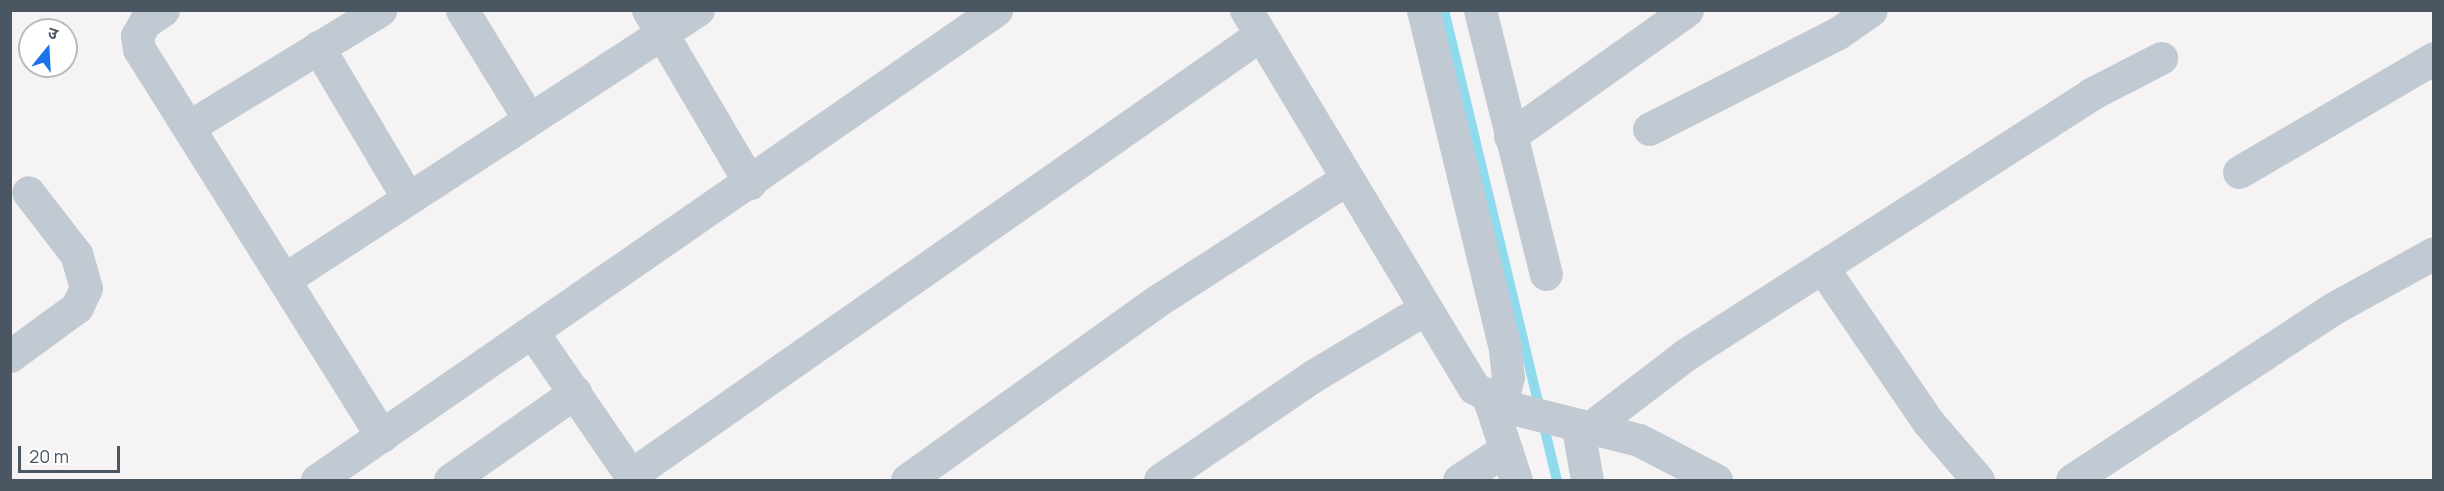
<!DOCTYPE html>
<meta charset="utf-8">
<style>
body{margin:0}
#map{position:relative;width:2444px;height:491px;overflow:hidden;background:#f5f3f3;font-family:Manrope,"Noto Sans Devanagari",sans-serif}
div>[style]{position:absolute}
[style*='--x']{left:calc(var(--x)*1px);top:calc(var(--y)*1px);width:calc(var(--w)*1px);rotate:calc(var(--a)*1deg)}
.stream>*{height:10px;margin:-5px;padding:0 5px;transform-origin:5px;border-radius:5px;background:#90daee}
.minor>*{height:33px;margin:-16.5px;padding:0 16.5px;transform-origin:16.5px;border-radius:16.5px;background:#c1cad2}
span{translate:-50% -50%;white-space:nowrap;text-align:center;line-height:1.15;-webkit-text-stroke:5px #fff;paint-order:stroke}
.frame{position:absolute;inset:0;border:12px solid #4a5661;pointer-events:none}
.north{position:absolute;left:18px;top:18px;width:60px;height:60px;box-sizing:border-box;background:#fff;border:2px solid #b7bbc0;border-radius:50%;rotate:18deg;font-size:16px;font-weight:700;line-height:24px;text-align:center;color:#4a5661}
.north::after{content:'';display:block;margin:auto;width:21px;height:27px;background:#1a73e8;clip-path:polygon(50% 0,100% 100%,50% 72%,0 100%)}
.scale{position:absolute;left:18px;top:446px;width:102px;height:27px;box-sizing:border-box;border:3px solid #4a5661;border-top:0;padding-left:8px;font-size:18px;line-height:21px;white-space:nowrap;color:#4a5661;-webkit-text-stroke:4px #fff;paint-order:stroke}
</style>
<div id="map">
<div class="stream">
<i style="--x:1444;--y:10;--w:483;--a:76.5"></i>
</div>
<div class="minor">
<i style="--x:163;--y:10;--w:22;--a:146"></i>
<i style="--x:145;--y:22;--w:16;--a:120"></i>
<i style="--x:137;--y:36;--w:13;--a:81"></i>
<i style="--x:139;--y:49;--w:457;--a:57.9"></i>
<i style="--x:462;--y:10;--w:128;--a:58.4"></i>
<i style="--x:648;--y:10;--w:201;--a:59.5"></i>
<i style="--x:1246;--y:10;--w:441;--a:58.9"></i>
<i style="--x:1474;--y:388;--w:43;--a:27.8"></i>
<i style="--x:1512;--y:408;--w:131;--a:14.1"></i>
<i style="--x:1639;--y:440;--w:87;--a:27.5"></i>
<i style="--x:1423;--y:10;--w:350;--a:76.4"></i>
<i style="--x:1505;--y:350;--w:27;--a:84"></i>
<i style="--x:1508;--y:377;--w:28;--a:105"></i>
<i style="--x:1480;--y:10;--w:272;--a:76"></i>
<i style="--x:318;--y:47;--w:176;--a:59.2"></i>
<i style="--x:190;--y:126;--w:223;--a:-31.4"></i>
<i style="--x:1649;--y:129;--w:212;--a:-26.9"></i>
<i style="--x:1838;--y:33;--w:40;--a:-34.9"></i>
<i style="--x:1510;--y:136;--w:217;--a:-35.4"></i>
<i style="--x:2239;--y:172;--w:226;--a:-30.3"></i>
<i style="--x:1822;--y:267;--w:189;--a:55.6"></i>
<i style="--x:1929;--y:423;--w:75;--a:49.3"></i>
<i style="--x:285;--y:279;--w:493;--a:-33.1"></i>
<i style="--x:533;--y:333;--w:178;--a:55.5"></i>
<i style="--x:10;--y:356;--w:83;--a:-36.2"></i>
<i style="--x:77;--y:307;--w:21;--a:-65"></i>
<i style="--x:86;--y:288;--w:35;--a:-106"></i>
<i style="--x:76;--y:254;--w:78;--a:-127.7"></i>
<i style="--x:1489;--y:399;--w:85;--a:71.6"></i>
<i style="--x:1578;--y:428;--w:53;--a:80.2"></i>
<i style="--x:1587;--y:430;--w:123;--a:-37.4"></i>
<i style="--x:1685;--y:355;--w:483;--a:-32.7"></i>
<i style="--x:2091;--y:94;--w:79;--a:-27.2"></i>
<i style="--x:631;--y:475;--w:768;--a:-34.97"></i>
<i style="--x:317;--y:480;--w:826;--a:-34.69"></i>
<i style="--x:450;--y:480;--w:153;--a:-35.1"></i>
<i style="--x:907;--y:480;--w:307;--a:-35.6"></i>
<i style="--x:1157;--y:301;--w:224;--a:-32.8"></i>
<i style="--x:1160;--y:480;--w:185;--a:-34.2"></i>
<i style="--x:1313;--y:376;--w:128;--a:-31"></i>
<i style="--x:1459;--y:480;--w:56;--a:-33.4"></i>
<i style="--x:2072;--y:480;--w:313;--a:-33.3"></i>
<i style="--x:2334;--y:308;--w:114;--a:-28.8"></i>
</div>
<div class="frame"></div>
<div class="north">उ</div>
<div class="scale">20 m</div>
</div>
